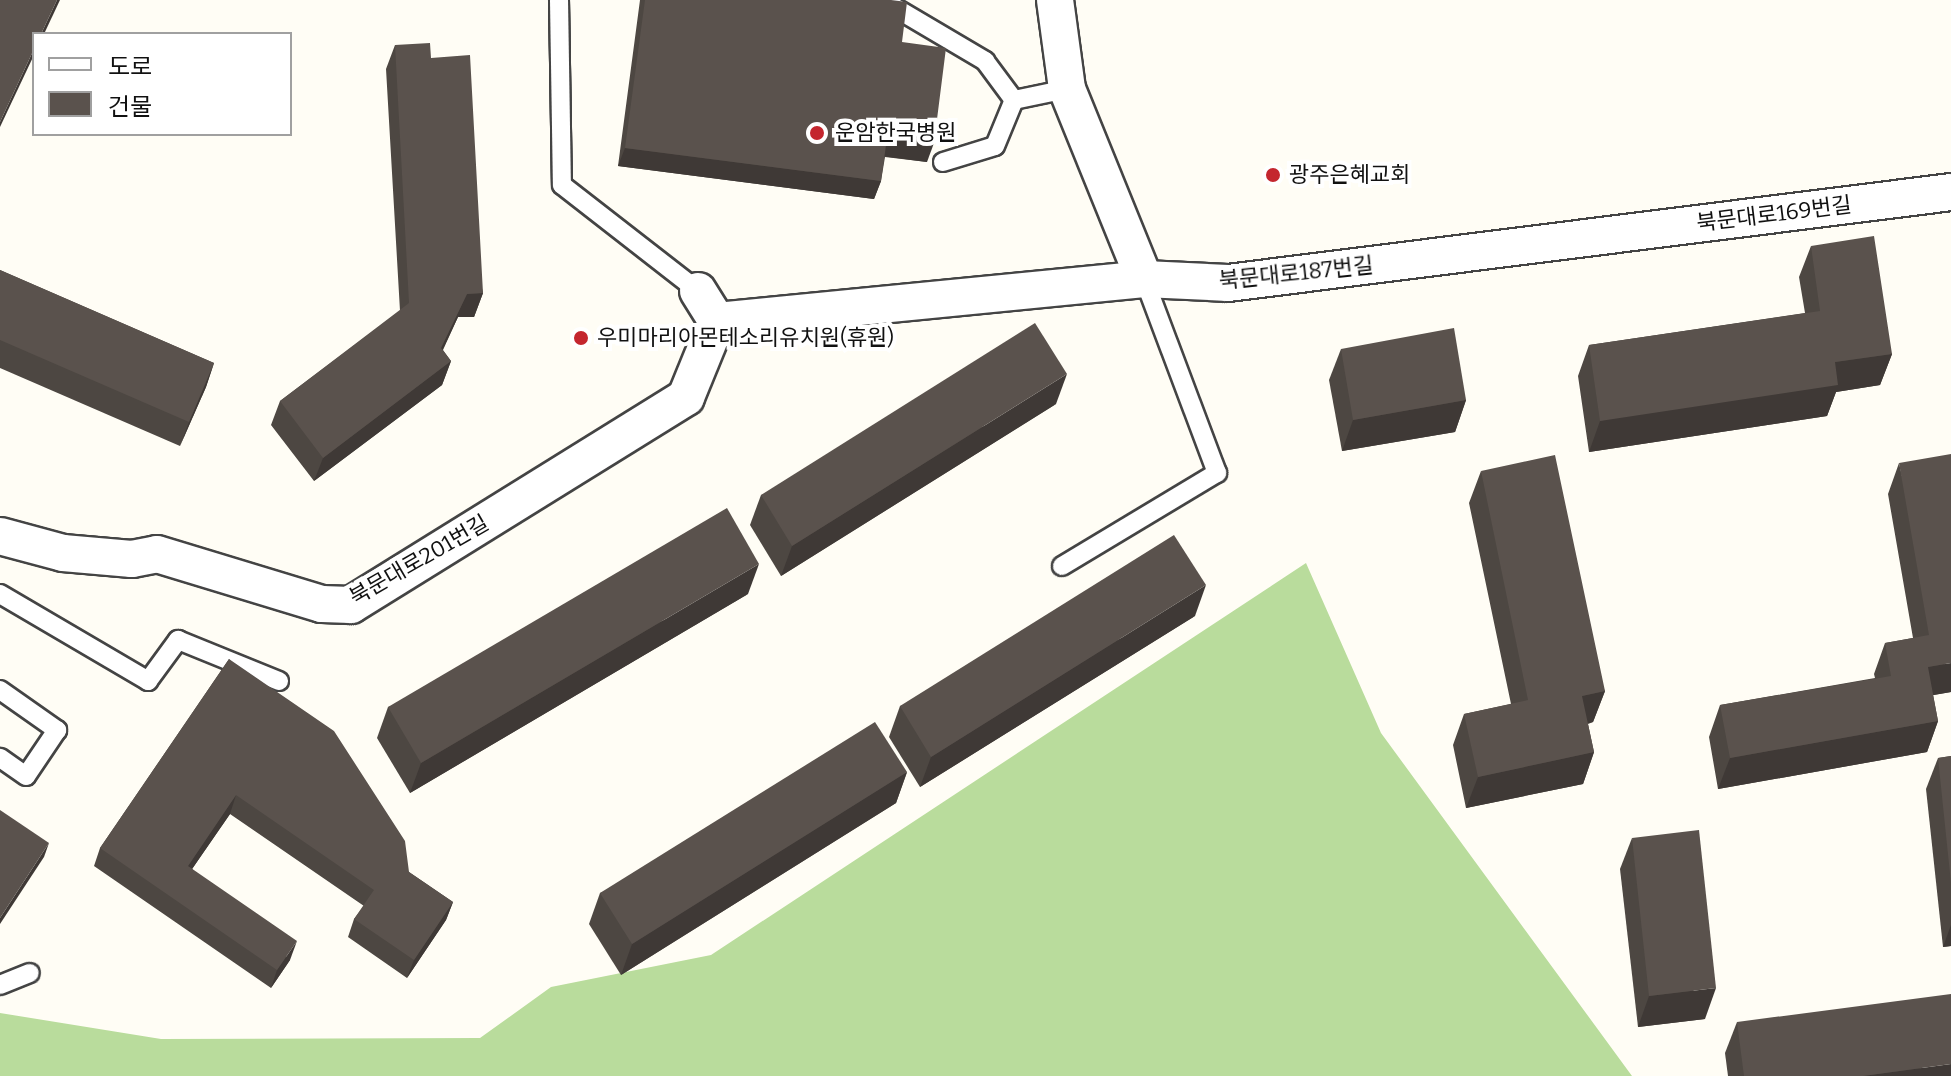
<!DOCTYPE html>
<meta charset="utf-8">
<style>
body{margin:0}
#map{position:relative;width:1951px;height:1076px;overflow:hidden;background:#fffdf5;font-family:Bitter,"Noto Sans KR",serif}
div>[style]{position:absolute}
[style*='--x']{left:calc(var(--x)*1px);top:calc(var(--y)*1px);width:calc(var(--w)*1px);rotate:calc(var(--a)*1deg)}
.forest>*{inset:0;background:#b9dc9c}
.roads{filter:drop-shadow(2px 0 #444) drop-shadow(-2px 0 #444) drop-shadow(0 2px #444) drop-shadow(0 -2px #444)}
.service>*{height:18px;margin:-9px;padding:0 9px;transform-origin:9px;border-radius:9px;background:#fff}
.minor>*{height:36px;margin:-18px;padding:0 18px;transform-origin:18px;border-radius:18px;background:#fff}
.wall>*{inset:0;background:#4d4742}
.shaded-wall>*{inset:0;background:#3f3936}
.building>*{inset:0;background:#5a524d}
.dots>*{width:22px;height:22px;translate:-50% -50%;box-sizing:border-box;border:4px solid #fff;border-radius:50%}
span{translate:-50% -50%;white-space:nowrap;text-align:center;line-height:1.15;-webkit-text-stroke:8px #fff;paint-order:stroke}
.poi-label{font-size:22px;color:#111}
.left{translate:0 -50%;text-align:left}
.street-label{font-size:22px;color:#111}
.legend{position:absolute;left:32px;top:32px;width:260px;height:104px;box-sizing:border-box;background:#fff;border:2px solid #a0a0a0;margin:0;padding:10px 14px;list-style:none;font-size:24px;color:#111}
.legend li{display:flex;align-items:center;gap:16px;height:40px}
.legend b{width:40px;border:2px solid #a0a0a0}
</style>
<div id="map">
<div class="forest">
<i style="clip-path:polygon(1306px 563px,1381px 733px,1632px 1076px,0 1076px,0 1013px,161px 1039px,480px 1038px,551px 987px,711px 955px)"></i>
</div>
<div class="roads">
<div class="service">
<i style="--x:559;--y:0;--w:185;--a:89.1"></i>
<i style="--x:562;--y:185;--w:172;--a:37.9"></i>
<i style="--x:882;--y:0;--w:120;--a:30.6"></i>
<i style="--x:985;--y:61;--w:49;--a:53.4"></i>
<i style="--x:1014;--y:100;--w:54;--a:-11.7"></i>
<i style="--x:943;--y:162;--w:54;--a:-17.1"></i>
<i style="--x:995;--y:146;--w:50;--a:-67.6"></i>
<i style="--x:1062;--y:566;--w:181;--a:-31"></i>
<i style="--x:1217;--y:473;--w:207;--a:-110.6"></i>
<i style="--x:0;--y:594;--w:172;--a:30.4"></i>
<i style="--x:148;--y:681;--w:51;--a:-53.8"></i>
<i style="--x:178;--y:640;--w:109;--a:22.1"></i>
<i style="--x:0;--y:690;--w:70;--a:35.1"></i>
<i style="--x:57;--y:730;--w:55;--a:124"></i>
<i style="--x:26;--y:776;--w:32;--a:-145"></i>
<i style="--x:0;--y:985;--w:32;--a:-22"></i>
</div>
<div class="minor">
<i style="--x:1055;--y:0;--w:90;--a:82.3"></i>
<i style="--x:1067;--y:89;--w:205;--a:67.9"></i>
<i style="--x:698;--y:291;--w:36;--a:58"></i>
<i style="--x:717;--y:321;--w:429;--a:-5.6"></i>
<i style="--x:1144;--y:279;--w:84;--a:2.7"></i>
<i style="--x:1228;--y:283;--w:729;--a:-7.17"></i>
<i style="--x:0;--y:536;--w:65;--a:15.1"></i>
<i style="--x:63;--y:553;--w:69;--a:5"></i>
<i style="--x:132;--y:559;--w:25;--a:-11"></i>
<i style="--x:157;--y:554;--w:172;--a:16.9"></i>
<i style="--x:322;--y:604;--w:29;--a:2"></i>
<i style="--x:351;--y:605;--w:394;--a:-31.8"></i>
<i style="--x:686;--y:397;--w:82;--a:-67.8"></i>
</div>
</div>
<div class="wall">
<i style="clip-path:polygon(640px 0,891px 0,902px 42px,927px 162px,885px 157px,881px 181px,874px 199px,618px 166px)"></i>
<i style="clip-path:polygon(395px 45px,431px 58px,483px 293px,474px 317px,458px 317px,443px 350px,451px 361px,442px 385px,314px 481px,271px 425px,280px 401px,400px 311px,386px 69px)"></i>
<i style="clip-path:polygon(1811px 246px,1892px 354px,1880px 385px,1836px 392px,1827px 416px,1589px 452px,1578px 376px,1589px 345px,1805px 313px,1799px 277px)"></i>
<i style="clip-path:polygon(0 270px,214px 363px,206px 387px,180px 446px,0 368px)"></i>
<i style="clip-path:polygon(1341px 349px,1466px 400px,1455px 432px,1342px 451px,1329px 380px)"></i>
<i style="clip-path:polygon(1056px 404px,781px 576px,750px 525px,761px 495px)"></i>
<i style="clip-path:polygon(1899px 463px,1951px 692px,1933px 695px,1938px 721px,1927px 752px,1718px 789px,1709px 737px,1720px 705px,1875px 678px,1874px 674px,1885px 643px,1913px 638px,1888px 494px)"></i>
<i style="clip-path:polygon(1481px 471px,1605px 691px,1593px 722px,1588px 724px,1594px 752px,1583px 784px,1466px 808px,1453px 745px,1464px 714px,1511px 704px,1469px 503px)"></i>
<i style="clip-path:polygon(748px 594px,410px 793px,377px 738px,388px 707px)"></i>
<i style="clip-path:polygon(1195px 616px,920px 787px,889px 737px,900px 706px)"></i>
<i style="clip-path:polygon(229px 659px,409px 872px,453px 902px,446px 920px,407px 978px,348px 937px,354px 919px,364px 906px,230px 814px,192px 869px,290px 960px,271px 988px,94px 866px,100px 848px)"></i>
<i style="clip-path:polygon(1951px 756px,1951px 946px,1943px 947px,1926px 789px,1938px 758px)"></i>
<i style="clip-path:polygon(907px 772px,896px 803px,621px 975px,589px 924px,600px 893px)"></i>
<i style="clip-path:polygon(1632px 838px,1705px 1019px,1638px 1027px,1620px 869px)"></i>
<i style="clip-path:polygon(1737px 1022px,1951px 1076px,1728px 1076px,1725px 1053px)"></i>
</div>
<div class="shaded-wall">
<i style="clip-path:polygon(57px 0,60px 0,44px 34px,41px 34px)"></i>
<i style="clip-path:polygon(34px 49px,34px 55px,0 127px,0 122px)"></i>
<i style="clip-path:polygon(887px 138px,934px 143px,927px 162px,881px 156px)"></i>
<i style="clip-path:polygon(625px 148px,881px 181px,874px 199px,618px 166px)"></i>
<i style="clip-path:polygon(483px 293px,474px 317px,458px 317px,432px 372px,441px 348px,467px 294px)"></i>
<i style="clip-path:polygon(1892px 354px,1880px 385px,1836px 392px,1827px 416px,1589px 452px,1600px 421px,1835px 362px)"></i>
<i style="clip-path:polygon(451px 361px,442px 385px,314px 481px,323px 458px)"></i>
<i style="clip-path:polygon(214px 363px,206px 387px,180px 446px,189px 422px)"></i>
<i style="clip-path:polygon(1067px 374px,1056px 404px,781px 576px,792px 546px)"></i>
<i style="clip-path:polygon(1466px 400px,1455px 432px,1342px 451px,1353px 420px)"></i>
<i style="clip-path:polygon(759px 564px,748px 594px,410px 793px,421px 763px)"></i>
<i style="clip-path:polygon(1206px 585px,1195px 616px,920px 787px,931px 757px)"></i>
<i style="clip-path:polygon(1951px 663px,1951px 692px,1917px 698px,1928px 667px)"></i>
<i style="clip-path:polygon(1605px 691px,1593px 722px,1571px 727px,1582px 696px)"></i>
<i style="clip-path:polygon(1938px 721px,1927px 752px,1718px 789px,1730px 758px)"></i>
<i style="clip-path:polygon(1594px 752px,1583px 784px,1466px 808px,1478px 777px)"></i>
<i style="clip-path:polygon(907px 772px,896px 803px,621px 975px,632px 944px)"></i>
<i style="clip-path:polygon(236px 795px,230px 814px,181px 885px,188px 866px)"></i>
<i style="clip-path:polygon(49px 843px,44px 857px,0 924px,0 918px)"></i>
<i style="clip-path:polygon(453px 902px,446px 920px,407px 978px,414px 960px)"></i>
<i style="clip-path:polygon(1951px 925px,1951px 946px,1943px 947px)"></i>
<i style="clip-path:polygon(297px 941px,290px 960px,271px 988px,277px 970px)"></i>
<i style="clip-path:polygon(1716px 988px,1705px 1019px,1638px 1027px,1649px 996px)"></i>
<i style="clip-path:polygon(1951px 1064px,1951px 1076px,1863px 1076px)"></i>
</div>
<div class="building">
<i style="clip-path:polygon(0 0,57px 0,41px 34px,34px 34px,34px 49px,0 122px)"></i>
<i style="clip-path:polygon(645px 0,891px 0,907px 2px,902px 42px,946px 48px,934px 143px,887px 138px,881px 181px,625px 148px)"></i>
<i style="clip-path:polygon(430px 43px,431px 58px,470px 55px,483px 293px,467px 294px,441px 348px,451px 361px,323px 458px,280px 401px,409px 303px,395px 45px)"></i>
<i style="clip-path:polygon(1874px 236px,1892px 354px,1835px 362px,1838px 385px,1600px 421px,1589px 345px,1820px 311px,1811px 246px)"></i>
<i style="clip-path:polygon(0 270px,214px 363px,189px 422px,0 340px)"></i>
<i style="clip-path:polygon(1035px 323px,1067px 374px,792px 546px,761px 495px)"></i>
<i style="clip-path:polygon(1454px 328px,1466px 400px,1353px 420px,1341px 349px)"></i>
<i style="clip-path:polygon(1951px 454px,1951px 663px,1928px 667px,1938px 721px,1730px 758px,1720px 705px,1891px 676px,1885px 643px,1929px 635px,1899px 463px)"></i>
<i style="clip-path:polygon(1555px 455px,1605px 691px,1582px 696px,1594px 752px,1478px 777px,1464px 714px,1528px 700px,1481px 471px)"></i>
<i style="clip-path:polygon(727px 508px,759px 564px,421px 763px,388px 707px)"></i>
<i style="clip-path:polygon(1174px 535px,1206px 585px,931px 757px,900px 706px)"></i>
<i style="clip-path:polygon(229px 659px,334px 731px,405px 841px,409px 872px,453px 902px,414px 960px,354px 919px,374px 890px,236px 795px,188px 866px,297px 941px,277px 970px,100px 848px)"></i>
<i style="clip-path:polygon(875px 722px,907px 772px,632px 944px,600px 893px)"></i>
<i style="clip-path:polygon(1951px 756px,1951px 883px,1938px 758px)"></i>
<i style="clip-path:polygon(0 810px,49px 843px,0 918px)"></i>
<i style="clip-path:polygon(1699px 830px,1716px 988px,1649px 996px,1632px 838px)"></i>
<i style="clip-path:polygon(1951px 994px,1951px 1064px,1863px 1076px,1744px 1076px,1737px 1022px)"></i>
</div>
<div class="dots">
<i style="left:817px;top:133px;background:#c4262e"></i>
<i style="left:1273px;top:175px;background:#c4262e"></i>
<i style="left:581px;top:338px;background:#c4262e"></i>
</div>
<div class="poi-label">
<span class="left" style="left:835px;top:133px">운암한국병원</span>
<span class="left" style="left:1289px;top:175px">광주은혜교회</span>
<span class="left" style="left:597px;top:338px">우미마리아몬테소리유치원(휴원)</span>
</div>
<div class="street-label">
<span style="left:1774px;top:214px;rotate:-7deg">북문대로169번길</span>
<span style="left:1296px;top:273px;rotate:-6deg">북문대로187번길</span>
<span style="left:419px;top:560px;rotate:-30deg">북문대로201번길</span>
</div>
<ul class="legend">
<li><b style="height:10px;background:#fff"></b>도로</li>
<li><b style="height:22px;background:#5a524d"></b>건물</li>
</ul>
</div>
